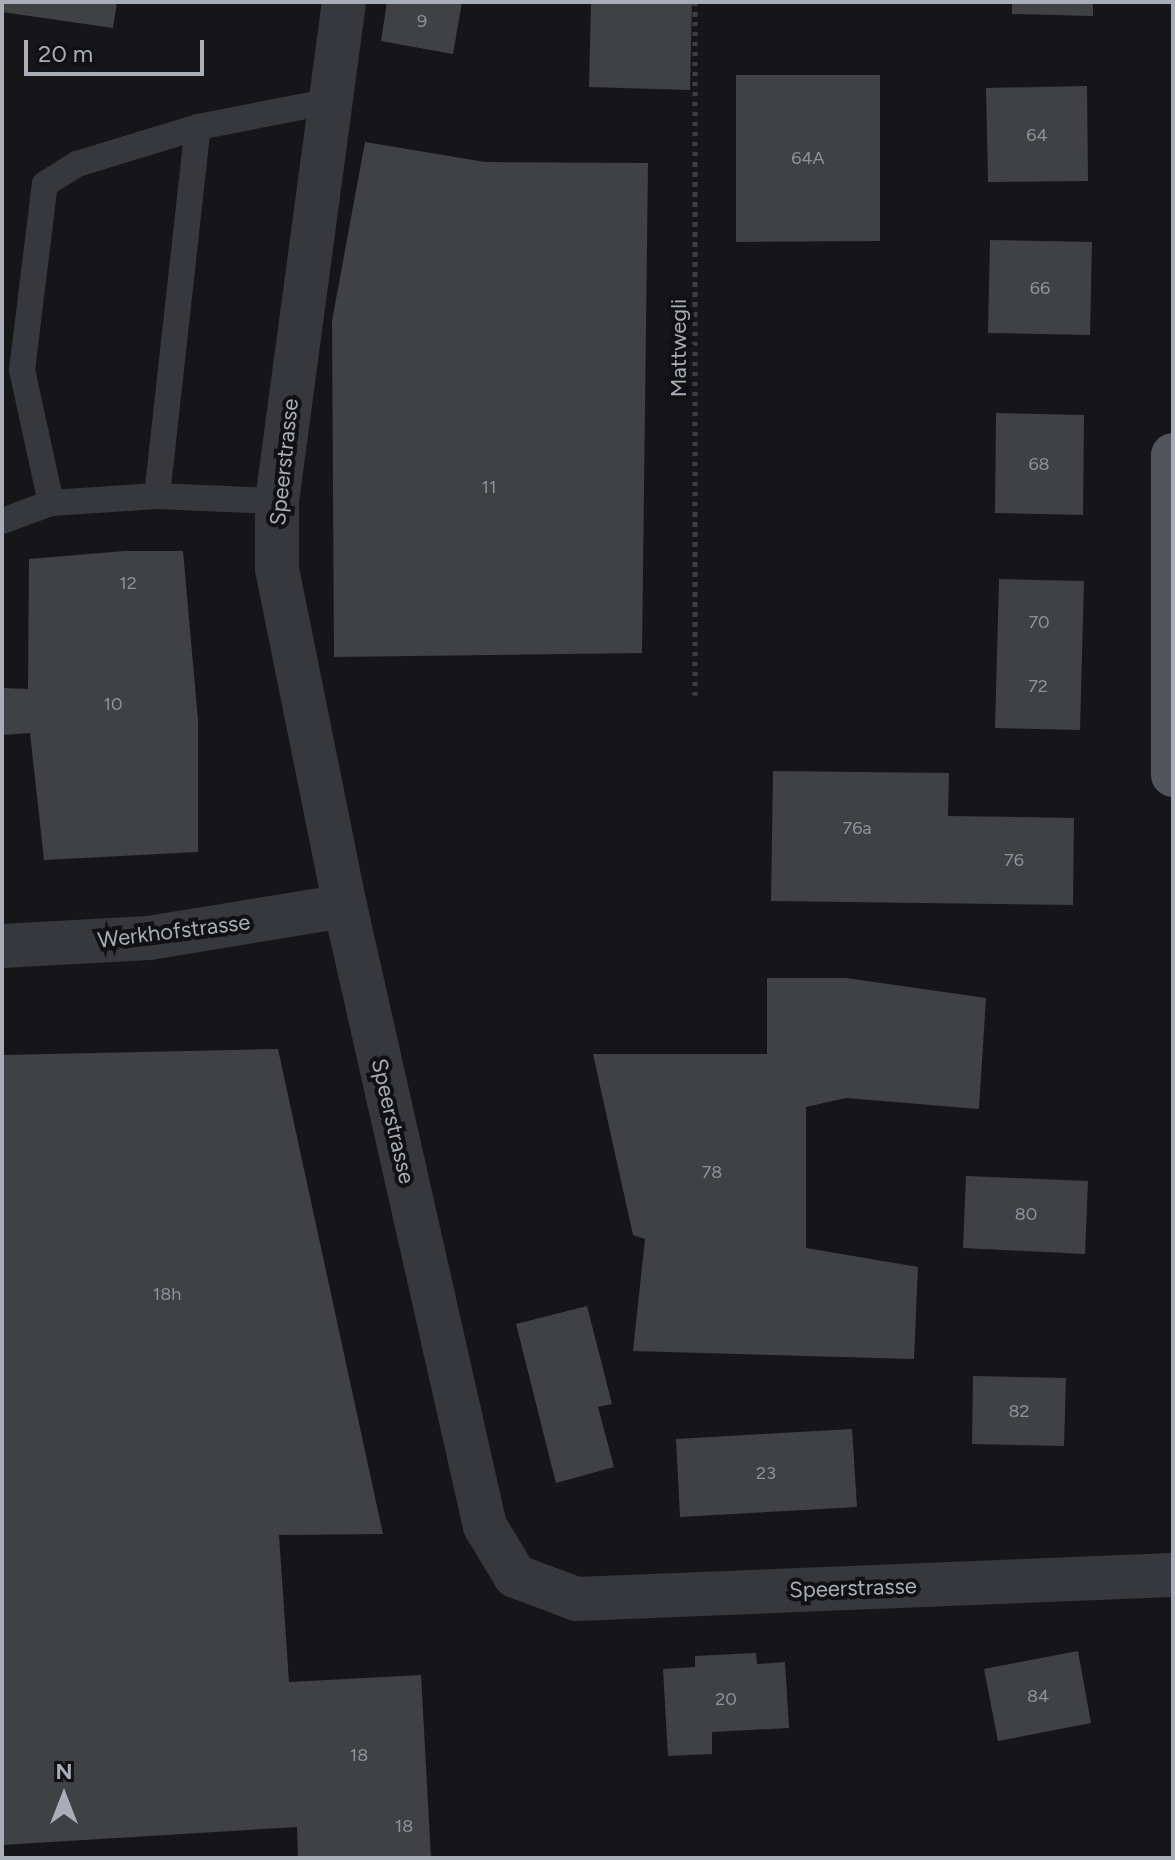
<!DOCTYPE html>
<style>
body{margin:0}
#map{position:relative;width:1175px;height:1860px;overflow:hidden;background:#161618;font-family:Figtree,sans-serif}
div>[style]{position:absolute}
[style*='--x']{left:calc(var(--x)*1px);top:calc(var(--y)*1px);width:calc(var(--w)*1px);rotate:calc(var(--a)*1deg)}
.building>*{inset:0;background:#404145}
.path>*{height:5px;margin-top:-2.5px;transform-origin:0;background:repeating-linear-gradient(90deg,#3d3f44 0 4px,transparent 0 10px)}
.lane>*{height:26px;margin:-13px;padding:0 13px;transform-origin:13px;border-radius:13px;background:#37383d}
.street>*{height:44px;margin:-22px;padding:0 22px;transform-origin:22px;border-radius:22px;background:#37383d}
.primary>*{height:44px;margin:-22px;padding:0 22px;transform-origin:22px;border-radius:22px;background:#53555c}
span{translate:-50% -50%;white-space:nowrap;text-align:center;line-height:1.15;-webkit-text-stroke:8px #111113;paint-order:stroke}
.number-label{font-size:18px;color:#8e929b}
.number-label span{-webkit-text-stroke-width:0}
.street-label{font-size:22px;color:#a8adb8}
.frame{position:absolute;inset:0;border:4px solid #a8adb8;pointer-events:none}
.north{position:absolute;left:24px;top:1756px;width:80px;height:80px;-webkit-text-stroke:6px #111113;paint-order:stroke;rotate:0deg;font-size:22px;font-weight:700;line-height:32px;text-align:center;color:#a8adb8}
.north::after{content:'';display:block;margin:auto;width:28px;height:36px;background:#a8adb8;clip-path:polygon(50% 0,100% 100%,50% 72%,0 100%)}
.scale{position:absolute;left:24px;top:40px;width:180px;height:36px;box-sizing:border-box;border:4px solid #a8adb8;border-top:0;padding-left:10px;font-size:24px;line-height:28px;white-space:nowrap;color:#a8adb8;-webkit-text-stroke:6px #111113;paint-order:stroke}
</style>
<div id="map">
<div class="building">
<i style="clip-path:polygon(2px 2px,117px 2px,113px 28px,2px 12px)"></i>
<i style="clip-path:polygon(387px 2px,462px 2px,453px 54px,381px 41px)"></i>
<i style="clip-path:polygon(591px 2px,692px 2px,690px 90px,589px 87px)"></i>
<i style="clip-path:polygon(1012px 2px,1093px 2px,1093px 16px,1012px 14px)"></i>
<i style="clip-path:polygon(736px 75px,880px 75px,880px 241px,736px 242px)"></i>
<i style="clip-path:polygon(1087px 86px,1088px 181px,988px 182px,986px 88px)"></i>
<i style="clip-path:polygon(365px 142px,485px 162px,648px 163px,642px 653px,334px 657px,332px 321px)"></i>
<i style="clip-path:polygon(990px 240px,1092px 242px,1090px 335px,988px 333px)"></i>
<i style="clip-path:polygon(996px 413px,1084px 415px,1083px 515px,995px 513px)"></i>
<i style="clip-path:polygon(124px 551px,183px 551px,198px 720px,198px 852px,44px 860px,30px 733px,2px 735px,2px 688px,28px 689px,29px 559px)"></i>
<i style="clip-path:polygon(999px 579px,1084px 581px,1080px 730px,995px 728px)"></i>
<i style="clip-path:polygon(773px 771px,949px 773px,948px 816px,1074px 818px,1073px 905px,771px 901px)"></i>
<i style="clip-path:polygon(767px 978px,846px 978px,986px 998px,979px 1109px,846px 1098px,806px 1107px,806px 1248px,918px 1267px,914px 1359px,633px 1351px,645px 1239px,633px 1235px,593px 1054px,767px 1054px)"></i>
<i style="clip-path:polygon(278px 1049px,383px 1534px,279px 1535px,289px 1682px,421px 1675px,431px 1858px,298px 1858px,297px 1827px,2px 1845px,2px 1055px)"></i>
<i style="clip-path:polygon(966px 1176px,1088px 1181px,1085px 1254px,963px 1248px)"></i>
<i style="clip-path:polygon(587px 1306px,612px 1404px,598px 1407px,614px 1467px,556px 1483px,516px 1324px)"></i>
<i style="clip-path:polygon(973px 1376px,1066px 1378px,1064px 1446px,972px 1444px)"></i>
<i style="clip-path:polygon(852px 1429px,857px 1507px,680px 1517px,676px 1439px)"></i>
<i style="clip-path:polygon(1078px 1651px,1091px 1723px,998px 1741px,984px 1669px)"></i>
<i style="clip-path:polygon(756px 1653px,757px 1664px,785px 1662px,789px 1728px,712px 1732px,712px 1754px,668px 1756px,663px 1669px,695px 1667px,695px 1656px)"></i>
</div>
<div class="path">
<i style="--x:695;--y:2;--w:693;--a:90"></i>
</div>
<div class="lane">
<i style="--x:157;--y:496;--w:371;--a:-83.7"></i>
<i style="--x:198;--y:127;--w:136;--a:-11"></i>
<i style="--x:51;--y:503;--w:136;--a:-102.3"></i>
<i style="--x:22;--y:370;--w:187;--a:-83"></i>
<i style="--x:45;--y:184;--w:38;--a:-32"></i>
<i style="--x:77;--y:164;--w:127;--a:-17"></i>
<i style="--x:2;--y:521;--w:52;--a:-20.2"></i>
<i style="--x:51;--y:503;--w:106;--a:-3.8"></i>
<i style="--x:157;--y:496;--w:120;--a:2.4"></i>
</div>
<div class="street">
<i style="--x:344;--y:2;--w:503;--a:97.65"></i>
<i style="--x:277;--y:501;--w:68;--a:90"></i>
<i style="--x:277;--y:569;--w:344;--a:78.6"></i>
<i style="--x:345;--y:906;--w:636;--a:77.28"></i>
<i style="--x:485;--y:1526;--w:58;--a:59"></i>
<i style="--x:515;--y:1576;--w:66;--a:20.4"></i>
<i style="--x:577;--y:1599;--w:596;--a:-2.31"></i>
<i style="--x:2;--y:946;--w:147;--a:-3.1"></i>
<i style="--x:149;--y:938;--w:199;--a:-9.3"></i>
</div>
<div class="primary">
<i style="--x:1173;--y:455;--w:320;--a:90"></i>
</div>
<div class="number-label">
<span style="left:422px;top:21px">9</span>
<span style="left:1037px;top:135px">64</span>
<span style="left:808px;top:158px">64A</span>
<span style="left:1040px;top:288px">66</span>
<span style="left:1039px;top:464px">68</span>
<span style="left:489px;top:487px">11</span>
<span style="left:128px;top:583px">12</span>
<span style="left:1039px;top:622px">70</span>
<span style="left:1038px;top:686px">72</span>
<span style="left:113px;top:704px">10</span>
<span style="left:857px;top:828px">76a</span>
<span style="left:1014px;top:860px">76</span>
<span style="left:712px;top:1172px">78</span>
<span style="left:1026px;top:1214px">80</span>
<span style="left:167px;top:1294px">18h</span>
<span style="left:1019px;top:1411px">82</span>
<span style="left:766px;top:1473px">23</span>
<span style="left:1038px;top:1696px">84</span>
<span style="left:726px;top:1699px">20</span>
<span style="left:359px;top:1755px">18</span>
<span style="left:404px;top:1826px">18</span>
</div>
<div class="street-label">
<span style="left:679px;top:348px;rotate:-90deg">Mattwegli</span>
<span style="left:284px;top:462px;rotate:-84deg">Speerstrasse</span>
<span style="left:174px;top:931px;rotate:-7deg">Werkhofstrasse</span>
<span style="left:393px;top:1121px;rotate:77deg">Speerstrasse</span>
<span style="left:853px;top:1588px;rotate:-2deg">Speerstrasse</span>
</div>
<div class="frame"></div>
<div class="north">N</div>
<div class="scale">20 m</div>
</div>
